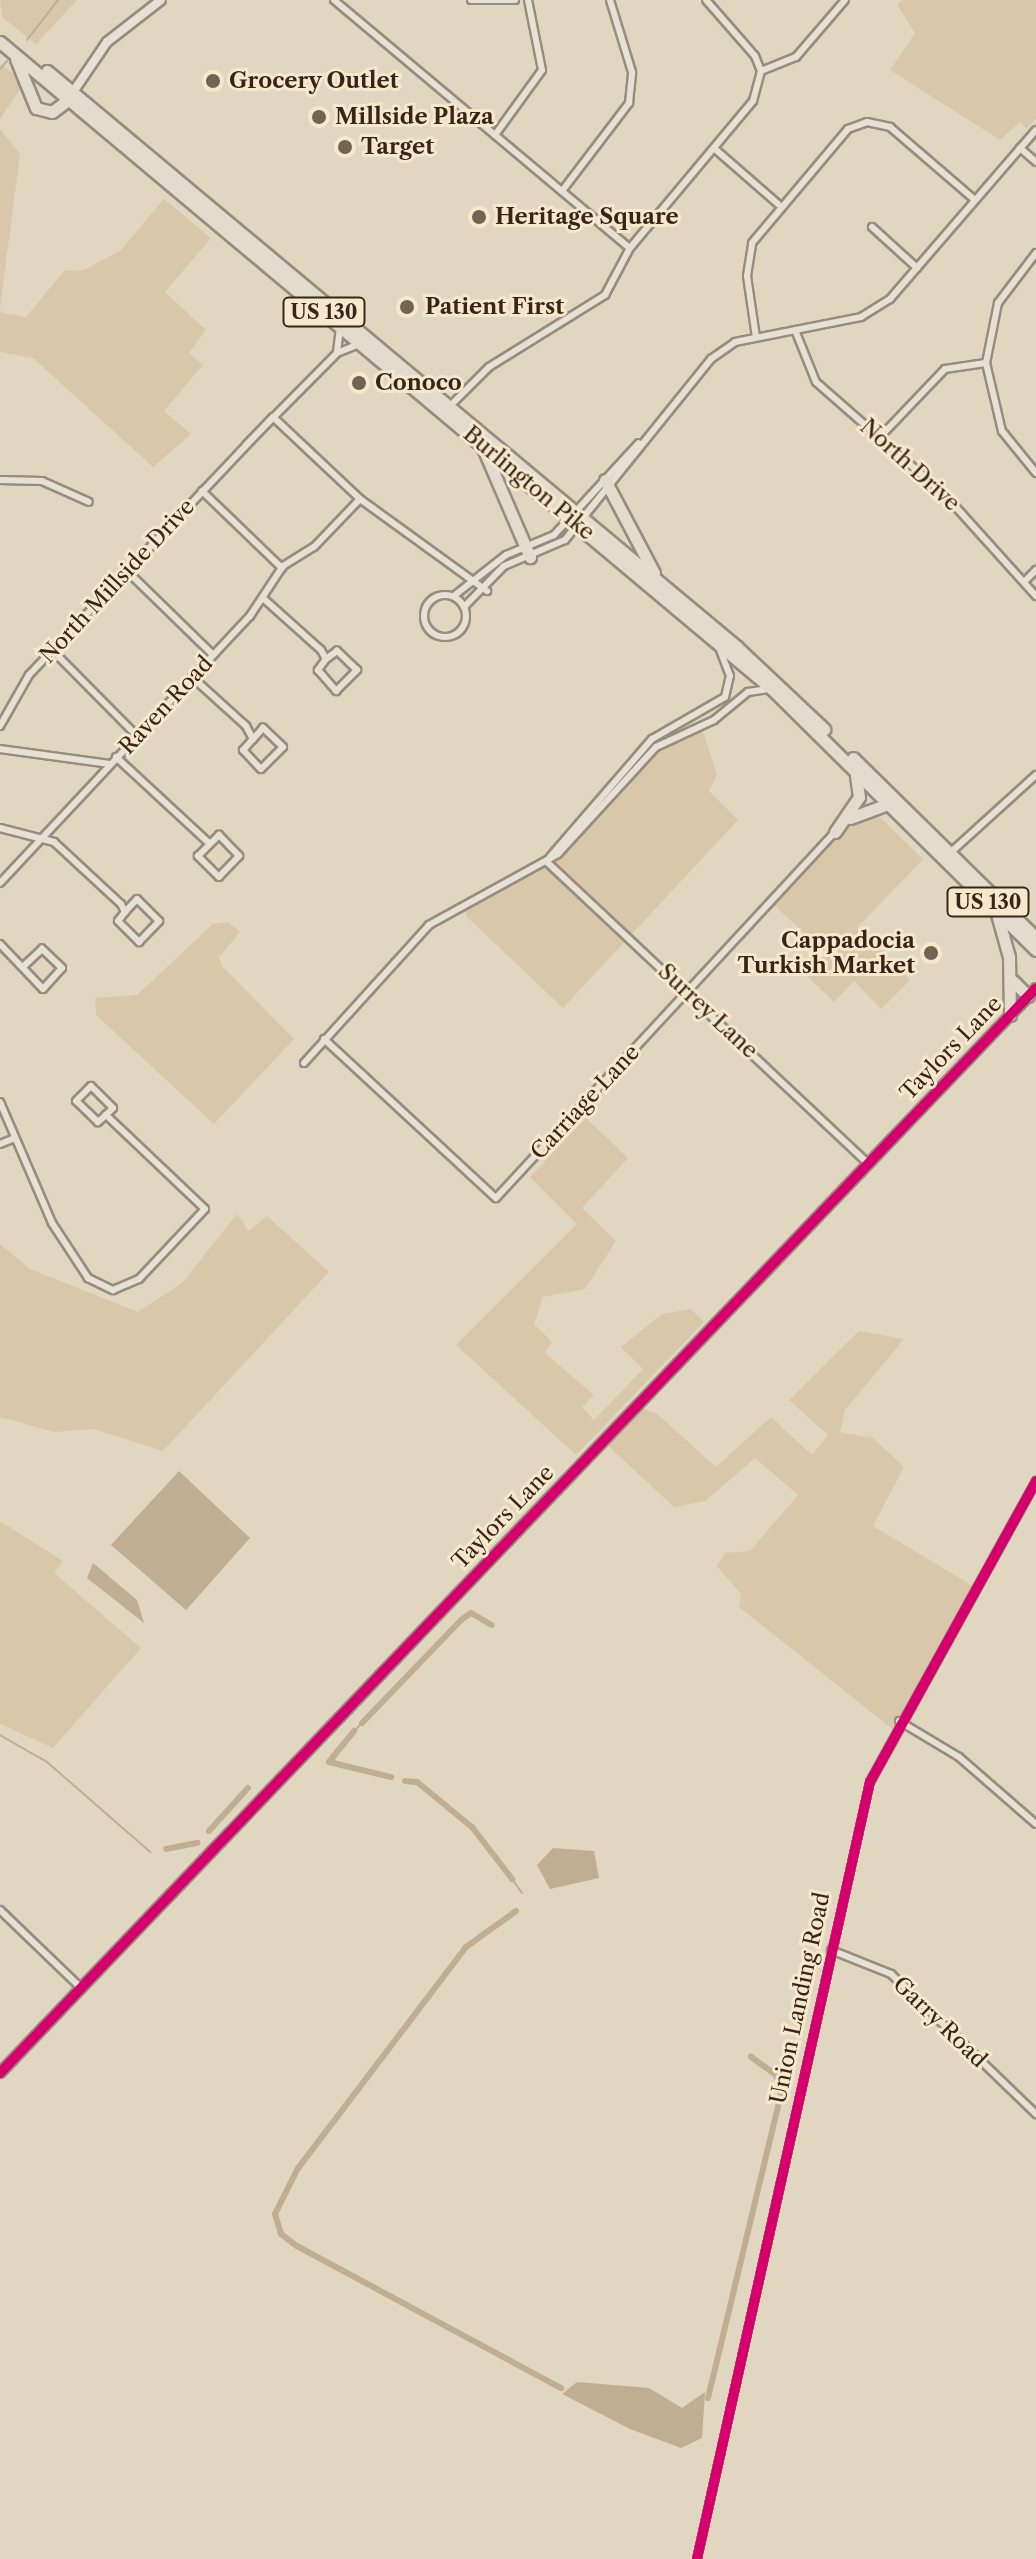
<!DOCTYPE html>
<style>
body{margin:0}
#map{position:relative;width:1036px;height:2559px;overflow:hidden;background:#e1d6bf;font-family:"Libre Caslon Text",serif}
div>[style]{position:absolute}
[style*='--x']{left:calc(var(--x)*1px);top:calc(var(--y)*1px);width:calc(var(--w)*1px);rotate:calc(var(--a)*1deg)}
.green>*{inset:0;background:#d8c8a9}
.water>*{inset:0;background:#bfae91}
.stream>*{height:2px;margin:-1px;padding:0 1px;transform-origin:1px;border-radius:1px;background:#bfae91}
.canal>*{height:6px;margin:-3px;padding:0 3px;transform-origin:3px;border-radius:3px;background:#bfae91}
.roads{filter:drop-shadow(2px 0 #968d7f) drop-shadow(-2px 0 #968d7f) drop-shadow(0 2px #968d7f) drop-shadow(0 -2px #968d7f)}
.minor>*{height:6px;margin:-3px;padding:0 3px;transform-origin:3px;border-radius:3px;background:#e7e1d5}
.minor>.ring{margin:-3px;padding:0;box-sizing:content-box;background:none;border:6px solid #e7e1d5;border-radius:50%}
.tertiary>*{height:8px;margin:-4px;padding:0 4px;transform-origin:4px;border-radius:4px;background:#e7e1d5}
.trunk>*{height:11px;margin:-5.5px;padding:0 5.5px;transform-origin:5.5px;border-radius:5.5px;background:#e3dcce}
.cycleway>*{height:10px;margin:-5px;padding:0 5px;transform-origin:5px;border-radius:5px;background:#d6006c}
.dots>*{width:22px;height:22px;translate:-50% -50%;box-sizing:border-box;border:4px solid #f5e8cc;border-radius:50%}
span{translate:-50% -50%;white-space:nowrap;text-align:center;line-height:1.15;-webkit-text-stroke:6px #f5e8cc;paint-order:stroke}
.shield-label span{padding:2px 6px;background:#f5e8cc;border:2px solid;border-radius:6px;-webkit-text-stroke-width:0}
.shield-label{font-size:20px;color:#392517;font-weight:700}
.poi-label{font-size:22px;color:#392517;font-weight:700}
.left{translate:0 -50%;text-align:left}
.right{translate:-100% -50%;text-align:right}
.street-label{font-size:22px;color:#392517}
</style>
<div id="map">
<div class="green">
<i style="clip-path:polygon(0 0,77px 0,36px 44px,2px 17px)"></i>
<i style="clip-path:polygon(902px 0,1036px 0,1036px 118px,1027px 129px,1020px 122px,1000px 140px,890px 70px,915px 33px,897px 5px)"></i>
<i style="clip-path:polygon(1px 64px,24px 83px,0 119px,0 65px)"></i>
<i style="clip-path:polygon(0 129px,20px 154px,0 308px)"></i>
<i style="clip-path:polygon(164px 199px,211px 238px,165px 292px,206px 330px,189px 353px,203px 365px,164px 411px,191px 434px,153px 467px,33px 358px,0 352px,0 312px,26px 317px,65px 270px,82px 271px,120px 251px)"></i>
<i style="clip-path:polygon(700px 723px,717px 774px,709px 791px,738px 820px,563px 1008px,467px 917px,463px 903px,529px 874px,675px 731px)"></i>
<i style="clip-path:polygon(864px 802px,923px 859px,858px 927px,910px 980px,881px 1009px,854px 981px,834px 1002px,807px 976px,825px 953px,770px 901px)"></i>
<i style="clip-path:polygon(228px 922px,240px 932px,219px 957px,222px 966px,294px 1039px,214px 1124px,96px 1015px,95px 998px,137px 995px,213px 924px)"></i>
<i style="clip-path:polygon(586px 1118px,628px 1158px,582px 1208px,616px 1241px,585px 1289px,543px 1297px,534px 1324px,552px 1342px,545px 1353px,594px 1395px,582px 1407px,594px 1420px,643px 1369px,621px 1347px,662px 1314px,691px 1309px,704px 1322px,576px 1455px,456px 1345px,577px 1224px,530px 1177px)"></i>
<i style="clip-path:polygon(237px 1214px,249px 1231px,267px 1216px,329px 1272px,163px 1451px,94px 1429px,54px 1432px,0 1417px,0 1244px,30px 1269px,138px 1312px,182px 1283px)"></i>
<i style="clip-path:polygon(859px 1331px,904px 1339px,845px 1410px,840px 1432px,873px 1438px,904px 1467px,873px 1526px,976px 1588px,896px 1732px,739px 1607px,741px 1594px,717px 1566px,725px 1553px,750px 1551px,798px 1495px,755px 1458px,705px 1501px,674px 1507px,607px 1445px,641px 1408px,656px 1413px,716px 1467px,771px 1417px,812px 1455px,828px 1435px,789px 1400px)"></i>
<i style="clip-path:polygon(0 1521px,63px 1561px,54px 1573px,141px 1648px,53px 1748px,0 1724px)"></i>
</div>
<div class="water">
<i style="clip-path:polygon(179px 1471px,250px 1538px,186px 1610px,111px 1545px)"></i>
<i style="clip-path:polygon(93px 1563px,137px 1600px,144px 1623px,87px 1578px)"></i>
<i style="clip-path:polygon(553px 1848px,594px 1851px,599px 1878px,550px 1889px,537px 1865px)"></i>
<i style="clip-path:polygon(577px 2382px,649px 2388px,682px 2408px,705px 2392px,702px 2438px,681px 2448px,630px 2429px,562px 2394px)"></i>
</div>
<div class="stream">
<i style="--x:27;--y:40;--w:51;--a:-52.2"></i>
<i style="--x:0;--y:69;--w:11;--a:-49"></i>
<i style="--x:354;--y:1731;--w:11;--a:-45"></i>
<i style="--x:0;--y:1735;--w:54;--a:29.9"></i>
<i style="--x:47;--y:1762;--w:137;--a:41.1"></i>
<i style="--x:512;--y:1879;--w:17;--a:54"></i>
</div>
<div class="canal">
<i style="--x:362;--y:1723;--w:143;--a:-46.1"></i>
<i style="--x:461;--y:1620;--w:12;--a:-35"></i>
<i style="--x:471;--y:1613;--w:24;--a:30"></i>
<i style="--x:329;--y:1762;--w:64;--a:13.6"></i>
<i style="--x:329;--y:1762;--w:40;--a:-51"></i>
<i style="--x:405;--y:1781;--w:12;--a:5"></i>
<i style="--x:417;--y:1782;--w:71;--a:39.3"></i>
<i style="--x:472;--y:1827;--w:66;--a:52.4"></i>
<i style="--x:209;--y:1831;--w:58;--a:-47.8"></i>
<i style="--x:166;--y:1849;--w:32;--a:-11"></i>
<i style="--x:516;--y:1911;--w:62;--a:144.2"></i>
<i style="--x:466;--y:1947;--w:278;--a:127.2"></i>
<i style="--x:298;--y:2168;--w:51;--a:116.6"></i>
<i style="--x:275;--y:2214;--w:21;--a:73"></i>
<i style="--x:281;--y:2234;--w:20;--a:37"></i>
<i style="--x:297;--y:2246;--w:300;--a:28.3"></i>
<i style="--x:708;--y:2398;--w:312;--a:-76.5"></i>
<i style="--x:781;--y:2095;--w:21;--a:-104"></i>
<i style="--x:776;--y:2075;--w:31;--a:-144"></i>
</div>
<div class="roads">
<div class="minor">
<i style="--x:334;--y:0;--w:386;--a:40"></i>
<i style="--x:471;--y:0;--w:44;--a:0"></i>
<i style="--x:761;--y:71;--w:38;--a:-22"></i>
<i style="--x:796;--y:57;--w:75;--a:-49.3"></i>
<i style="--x:495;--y:135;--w:80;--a:-54.1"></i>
<i style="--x:542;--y:70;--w:71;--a:-101.3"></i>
<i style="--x:1020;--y:148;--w:21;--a:41"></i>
<i style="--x:715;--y:149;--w:84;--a:41.1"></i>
<i style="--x:562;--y:191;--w:111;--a:-52.7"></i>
<i style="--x:629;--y:103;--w:31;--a:-84"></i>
<i style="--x:632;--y:72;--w:75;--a:-107"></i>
<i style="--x:872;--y:227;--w:61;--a:42.3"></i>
<i style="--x:1036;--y:253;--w:63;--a:127.2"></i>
<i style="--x:998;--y:303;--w:61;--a:101.3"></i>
<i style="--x:986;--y:363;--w:70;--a:76.8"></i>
<i style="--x:1002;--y:431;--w:54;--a:51"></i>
<i style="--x:795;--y:330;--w:56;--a:68"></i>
<i style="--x:816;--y:382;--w:171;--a:41.2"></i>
<i style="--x:945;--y:495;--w:136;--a:48"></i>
<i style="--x:756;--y:337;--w:62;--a:-98.4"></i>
<i style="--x:747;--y:276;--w:33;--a:-81"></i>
<i style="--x:752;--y:243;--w:149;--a:-49.9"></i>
<i style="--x:848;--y:129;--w:20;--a:-20"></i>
<i style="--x:867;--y:122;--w:24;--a:12"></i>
<i style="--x:890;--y:127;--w:112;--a:40.7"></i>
<i style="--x:337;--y:352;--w:24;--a:-83"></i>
<i style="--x:450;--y:406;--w:55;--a:-45"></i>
<i style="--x:489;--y:367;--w:137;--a:-31.8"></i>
<i style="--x:605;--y:295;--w:53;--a:-62"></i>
<i style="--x:630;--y:248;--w:192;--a:-50.1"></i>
<i style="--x:753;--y:101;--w:31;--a:-75"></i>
<i style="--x:761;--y:71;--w:16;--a:-112"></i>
<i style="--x:755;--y:56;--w:74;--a:-131.2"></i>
<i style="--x:273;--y:417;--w:120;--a:43.3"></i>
<i style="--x:360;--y:499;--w:157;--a:35.9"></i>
<i style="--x:880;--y:437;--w:94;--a:-46.3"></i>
<i style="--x:945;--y:369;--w:41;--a:-8.3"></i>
<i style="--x:246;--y:445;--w:129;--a:-45.3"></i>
<i style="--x:337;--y:353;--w:24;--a:-22"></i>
<i style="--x:0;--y:480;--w:42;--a:1.4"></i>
<i style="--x:42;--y:481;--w:51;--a:24.1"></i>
<i style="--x:202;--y:491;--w:111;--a:43.9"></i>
<i style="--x:126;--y:570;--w:122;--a:44.3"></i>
<i style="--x:1025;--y:581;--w:16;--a:-45"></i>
<i class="ring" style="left:424px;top:595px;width:36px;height:36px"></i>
<i style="--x:455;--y:595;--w:65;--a:-38.1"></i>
<i style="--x:506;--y:555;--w:52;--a:-22.6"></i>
<i style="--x:554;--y:535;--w:125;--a:-47.3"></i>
<i style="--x:264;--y:599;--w:76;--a:41.8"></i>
<i style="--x:321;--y:650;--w:10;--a:61"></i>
<i style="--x:326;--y:659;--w:14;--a:126"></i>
<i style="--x:318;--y:670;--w:28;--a:49"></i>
<i style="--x:336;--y:691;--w:30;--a:-45"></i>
<i style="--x:357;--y:670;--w:28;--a:-136"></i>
<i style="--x:337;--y:651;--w:14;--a:144"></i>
<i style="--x:464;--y:607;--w:57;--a:-45.7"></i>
<i style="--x:504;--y:566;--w:66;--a:-23.1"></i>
<i style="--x:565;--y:540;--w:233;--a:-51.1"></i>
<i style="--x:711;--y:359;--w:29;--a:-35"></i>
<i style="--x:735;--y:342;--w:128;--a:-11.2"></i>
<i style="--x:861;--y:317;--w:34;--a:-32"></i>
<i style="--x:890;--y:299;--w:223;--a:-49.2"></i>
<i style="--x:52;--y:650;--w:121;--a:45.3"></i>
<i style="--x:192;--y:677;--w:73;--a:42.2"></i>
<i style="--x:246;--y:726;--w:15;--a:62"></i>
<i style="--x:253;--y:739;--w:15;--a:132"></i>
<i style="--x:243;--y:750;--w:26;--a:47"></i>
<i style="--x:261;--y:769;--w:31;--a:-45"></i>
<i style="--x:283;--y:747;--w:28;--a:-136"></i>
<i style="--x:263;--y:728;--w:15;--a:132"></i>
<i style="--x:0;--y:726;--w:59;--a:-60.4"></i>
<i style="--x:29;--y:675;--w:355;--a:-46.6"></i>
<i style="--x:0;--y:749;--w:111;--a:7.8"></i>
<i style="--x:116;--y:757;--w:127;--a:42.8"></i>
<i style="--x:0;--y:828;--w:56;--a:14.5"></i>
<i style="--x:54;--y:842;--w:91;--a:42.8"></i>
<i style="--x:121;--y:904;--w:9;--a:63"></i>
<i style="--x:125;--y:912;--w:11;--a:128"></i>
<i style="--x:118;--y:921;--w:30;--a:45"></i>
<i style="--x:139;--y:942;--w:29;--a:-46"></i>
<i style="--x:159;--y:921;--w:31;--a:-135"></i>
<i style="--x:137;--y:899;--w:18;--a:133"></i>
<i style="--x:219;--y:835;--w:29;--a:46"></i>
<i style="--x:239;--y:856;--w:29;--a:134"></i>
<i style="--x:219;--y:877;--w:30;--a:-135"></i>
<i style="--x:198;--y:856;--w:30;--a:-45"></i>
<i style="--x:950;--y:853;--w:116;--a:-42.2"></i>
<i style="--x:550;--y:857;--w:156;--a:-49.2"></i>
<i style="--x:652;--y:739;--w:84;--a:-29.9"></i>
<i style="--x:725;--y:697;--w:22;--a:-77"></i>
<i style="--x:730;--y:676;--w:28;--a:-111"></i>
<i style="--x:546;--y:861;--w:441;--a:43.2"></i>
<i style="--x:0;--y:883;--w:366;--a:-46.9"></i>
<i style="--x:250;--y:616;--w:60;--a:-56.6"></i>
<i style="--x:283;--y:566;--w:36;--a:-32"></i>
<i style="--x:314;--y:547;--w:66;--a:-46.2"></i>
<i style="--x:0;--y:944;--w:62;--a:46.3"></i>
<i style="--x:43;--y:989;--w:28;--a:-48"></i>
<i style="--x:62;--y:968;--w:28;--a:-136"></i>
<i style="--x:42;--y:949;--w:26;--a:137"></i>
<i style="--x:324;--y:1039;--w:234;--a:42.8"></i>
<i style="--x:496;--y:1198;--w:499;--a:-47.2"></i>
<i style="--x:304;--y:1063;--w:186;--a:-47.8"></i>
<i style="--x:429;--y:925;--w:147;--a:-28.8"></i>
<i style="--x:558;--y:854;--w:145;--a:-47.5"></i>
<i style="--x:656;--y:747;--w:64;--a:-25"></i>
<i style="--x:714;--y:720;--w:44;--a:-39.5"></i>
<i style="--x:748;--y:692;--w:21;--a:-8"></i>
<i style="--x:0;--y:1102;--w:132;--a:66.7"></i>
<i style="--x:52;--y:1223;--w:66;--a:56.8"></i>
<i style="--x:88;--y:1278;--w:28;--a:26"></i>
<i style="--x:113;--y:1290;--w:28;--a:-23"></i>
<i style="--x:139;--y:1279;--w:96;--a:-46.7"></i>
<i style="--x:205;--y:1209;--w:137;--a:-136.5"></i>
<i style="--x:106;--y:1115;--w:11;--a:139"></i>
<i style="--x:98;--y:1122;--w:30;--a:-136"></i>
<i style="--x:76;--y:1101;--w:21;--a:-45"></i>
<i style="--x:91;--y:1086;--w:31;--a:45"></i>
<i style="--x:113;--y:1108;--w:10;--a:135"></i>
<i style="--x:0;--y:1144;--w:16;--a:-22"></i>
<i style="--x:899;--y:1721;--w:70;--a:31"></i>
<i style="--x:959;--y:1757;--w:102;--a:41"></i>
<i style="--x:0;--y:1910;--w:112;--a:43.9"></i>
<i style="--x:831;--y:1950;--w:65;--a:21.8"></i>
<i style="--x:891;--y:1974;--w:202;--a:44"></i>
<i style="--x:697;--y:2559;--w:796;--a:-77.45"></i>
<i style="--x:870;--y:1782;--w:344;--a:-61.1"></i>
</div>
<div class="tertiary">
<i style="--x:71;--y:95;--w:64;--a:-55.8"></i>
<i style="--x:107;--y:42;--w:68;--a:-37.9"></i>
<i style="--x:0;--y:2073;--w:1500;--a:-46.32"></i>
</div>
<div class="trunk">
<i style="--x:0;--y:42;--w:1007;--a:39.97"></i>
<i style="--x:772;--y:689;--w:371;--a:44.7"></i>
<i style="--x:16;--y:59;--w:53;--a:67.8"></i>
<i style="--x:36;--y:108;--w:16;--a:14"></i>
<i style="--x:52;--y:112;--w:21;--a:-37"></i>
<i style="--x:47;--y:71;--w:899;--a:39.85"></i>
<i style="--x:737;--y:647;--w:120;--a:43.3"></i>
<i style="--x:483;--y:448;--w:119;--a:66.7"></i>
<i style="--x:605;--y:480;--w:105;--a:62.2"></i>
<i style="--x:853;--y:758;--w:257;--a:44.5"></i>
<i style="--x:850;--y:818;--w:40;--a:-20.2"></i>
<i style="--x:835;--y:832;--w:42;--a:-55.6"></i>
<i style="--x:859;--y:797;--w:22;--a:-98"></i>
<i style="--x:997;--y:914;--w:45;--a:74.4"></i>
<i style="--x:1009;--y:957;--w:58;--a:89"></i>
<i style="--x:1013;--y:981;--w:21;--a:45"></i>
</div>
</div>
<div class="cycleway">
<i style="--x:0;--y:2073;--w:1500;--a:-46.32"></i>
<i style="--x:697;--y:2559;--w:796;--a:-77.45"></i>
<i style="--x:870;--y:1782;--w:344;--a:-61.1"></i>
</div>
<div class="dots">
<i style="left:213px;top:81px;background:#746352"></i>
<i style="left:319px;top:117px;background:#746352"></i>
<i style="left:345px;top:147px;background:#746352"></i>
<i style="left:479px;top:217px;background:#746352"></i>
<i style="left:407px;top:307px;background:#746352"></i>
<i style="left:359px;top:383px;background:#746352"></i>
<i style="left:931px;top:953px;background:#746352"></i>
</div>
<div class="shield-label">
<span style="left:324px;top:312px">US 130</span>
<span style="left:988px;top:902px">US 130</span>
</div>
<div class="poi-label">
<span class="left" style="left:229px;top:81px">Grocery Outlet</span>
<span class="left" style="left:335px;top:117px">Millside Plaza</span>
<span class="left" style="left:361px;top:147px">Target</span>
<span class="left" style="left:495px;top:217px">Heritage Square</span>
<span class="left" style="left:425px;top:307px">Patient First</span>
<span class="left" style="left:375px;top:383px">Conoco</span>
<span class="right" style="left:915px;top:953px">Cappadocia<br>Turkish Market</span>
</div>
<div class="street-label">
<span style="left:910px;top:465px;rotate:42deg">North Drive</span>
<span style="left:529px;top:483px;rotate:40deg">Burlington Pike</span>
<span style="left:117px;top:581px;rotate:-47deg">North Millside Drive</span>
<span style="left:166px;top:705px;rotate:-47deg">Raven Road</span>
<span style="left:708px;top:1011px;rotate:43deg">Surrey Lane</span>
<span style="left:951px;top:1048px;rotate:-46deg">Taylors Lane</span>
<span style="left:585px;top:1102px;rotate:-47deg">Carriage Lane</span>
<span style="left:503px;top:1517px;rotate:-46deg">Taylors Lane</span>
<span style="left:800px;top:1998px;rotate:-78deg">Union Landing Road</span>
<span style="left:940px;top:2022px;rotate:44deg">Garry Road</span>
</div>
</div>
